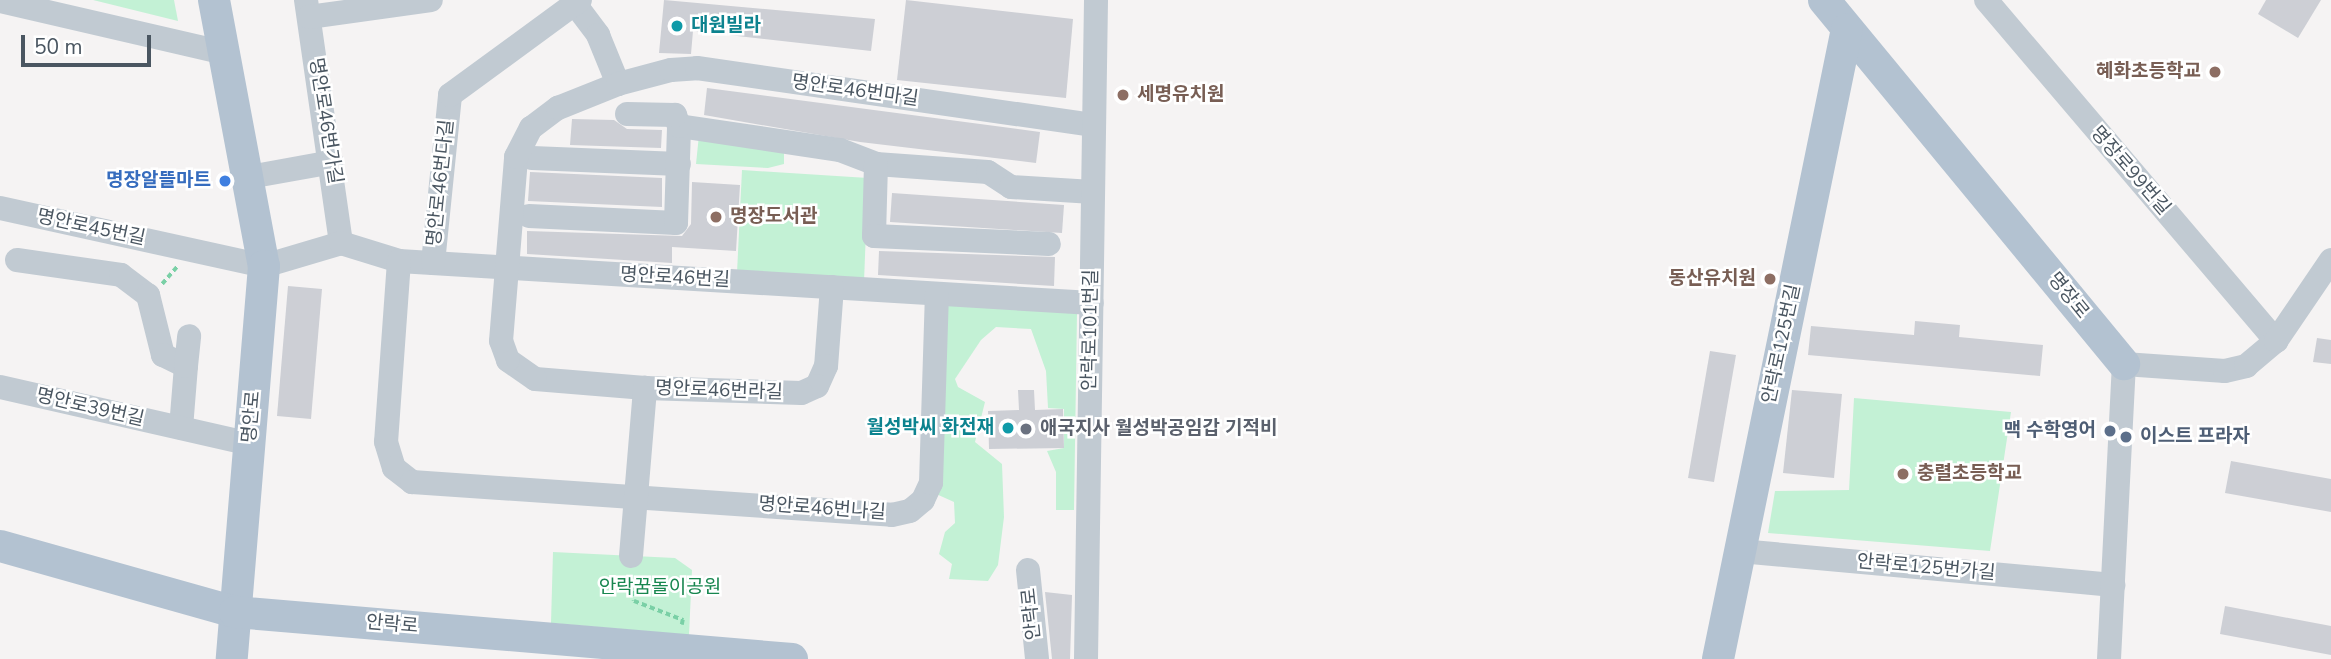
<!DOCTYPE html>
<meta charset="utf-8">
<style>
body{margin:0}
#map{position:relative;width:2331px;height:659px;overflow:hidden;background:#f5f3f3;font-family:"Nunito Sans","Noto Sans KR",sans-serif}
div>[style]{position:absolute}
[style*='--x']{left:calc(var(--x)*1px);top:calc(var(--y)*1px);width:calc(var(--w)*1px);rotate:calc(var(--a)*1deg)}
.green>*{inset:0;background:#c3f1d5}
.building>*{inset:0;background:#cdcfd5}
.path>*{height:3.5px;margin-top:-1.75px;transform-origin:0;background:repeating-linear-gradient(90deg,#7ad0a6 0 5px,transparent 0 8.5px)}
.minor>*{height:24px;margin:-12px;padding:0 12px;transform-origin:12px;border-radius:12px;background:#c1cad2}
.major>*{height:32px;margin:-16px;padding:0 16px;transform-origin:16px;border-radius:16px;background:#b3c2d1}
.dots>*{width:19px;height:19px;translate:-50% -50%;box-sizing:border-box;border:4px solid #fff;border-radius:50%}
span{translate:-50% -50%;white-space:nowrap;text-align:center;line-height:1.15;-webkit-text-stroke:5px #fff;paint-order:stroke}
.culture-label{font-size:19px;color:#0d838f;font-weight:700}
.left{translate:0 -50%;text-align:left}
.right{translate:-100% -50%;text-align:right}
.education-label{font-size:19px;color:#785e54;font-weight:700}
.street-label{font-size:19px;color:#4a5661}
.shop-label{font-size:19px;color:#366cbe;font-weight:700}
.worship-label{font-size:19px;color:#5b616d;font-weight:700}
.service-label{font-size:19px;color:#4e5e75;font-weight:700}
.park-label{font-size:19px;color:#17864f}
.scale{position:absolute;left:21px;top:35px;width:130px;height:32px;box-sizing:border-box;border:4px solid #4a5661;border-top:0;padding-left:9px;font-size:21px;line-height:24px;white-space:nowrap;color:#4a5661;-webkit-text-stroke:5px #fff;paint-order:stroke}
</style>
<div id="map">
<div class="green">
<i style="clip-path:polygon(93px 0,174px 0,178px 21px)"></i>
<i style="clip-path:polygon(699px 135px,784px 148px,784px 164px,768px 168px,696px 164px)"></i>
<i style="clip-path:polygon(742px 170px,868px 178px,864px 282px,737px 273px)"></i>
<i style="clip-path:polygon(939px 297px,1077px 313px,1074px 510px,1056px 510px,1056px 472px,1047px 451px,1064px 448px,1064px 409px,1048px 408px,1046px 371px,1031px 329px,996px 327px,981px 340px,955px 379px,958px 387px,985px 402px,975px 442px,1002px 464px,1004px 517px,998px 565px,988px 581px,949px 579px,952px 564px,939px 554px,945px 532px,955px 523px,954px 502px,934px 493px)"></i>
<i style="clip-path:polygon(1854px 398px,2011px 412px,1990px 551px,1768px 533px,1775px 491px,1849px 490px)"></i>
<i style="clip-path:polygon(553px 552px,675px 558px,692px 570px,689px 635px,551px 623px)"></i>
</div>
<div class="building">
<i style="clip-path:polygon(664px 0,875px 19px,871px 51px,693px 31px,691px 54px,659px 53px)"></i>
<i style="clip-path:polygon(906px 0,1073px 19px,1066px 98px,897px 80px)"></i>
<i style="clip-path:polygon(2266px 0,2321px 0,2298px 38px,2258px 14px)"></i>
<i style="clip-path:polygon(707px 88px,1040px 132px,1036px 163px,860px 142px,704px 115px)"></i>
<i style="clip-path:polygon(572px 119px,614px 120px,627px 129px,662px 130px,661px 148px,570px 145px)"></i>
<i style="clip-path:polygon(530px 172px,662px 178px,662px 207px,528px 201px)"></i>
<i style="clip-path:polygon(692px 182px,740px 185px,736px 251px,672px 247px,672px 263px,527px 254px,527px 231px,682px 236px,691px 224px)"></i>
<i style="clip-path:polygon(892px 193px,1064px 205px,1062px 233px,890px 222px)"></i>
<i style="clip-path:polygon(879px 251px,1055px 257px,1054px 286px,878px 275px)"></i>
<i style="clip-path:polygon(288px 286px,322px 289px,311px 419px,277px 416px)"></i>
<i style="clip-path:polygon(1915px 321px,1960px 325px,1959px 337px,2043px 345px,2040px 376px,1808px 355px,1811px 326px,1914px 335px)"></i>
<i style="clip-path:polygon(2317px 338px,2331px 340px,2331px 364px,2313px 362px)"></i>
<i style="clip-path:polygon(1710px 351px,1736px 355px,1714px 482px,1688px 478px)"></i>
<i style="clip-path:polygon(1018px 390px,1034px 390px,1035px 410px,1063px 409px,1064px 448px,989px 449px,988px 411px,1019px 410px)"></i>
<i style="clip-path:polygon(1792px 390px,1842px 394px,1834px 478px,1783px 473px)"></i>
<i style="clip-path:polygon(2231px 461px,2331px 479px,2331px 512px,2225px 493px)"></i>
<i style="clip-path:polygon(1045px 592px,1072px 595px,1070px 659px,1052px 659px)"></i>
<i style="clip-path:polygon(2225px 606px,2331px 626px,2331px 655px,2220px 634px)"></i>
</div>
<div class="path">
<i style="--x:162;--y:284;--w:23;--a:-49"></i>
<i style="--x:630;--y:575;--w:26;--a:81"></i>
<i style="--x:634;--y:601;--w:53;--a:21.2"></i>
<i style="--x:683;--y:620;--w:5;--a:101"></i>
</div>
<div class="minor">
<i style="--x:306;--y:0;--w:246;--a:81.8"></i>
<i style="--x:1986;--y:0;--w:448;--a:49.6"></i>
<i style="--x:0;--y:1;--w:231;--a:13"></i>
<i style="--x:575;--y:4;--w:39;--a:53"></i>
<i style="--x:598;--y:35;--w:53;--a:67.8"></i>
<i style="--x:309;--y:17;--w:123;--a:-7.9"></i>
<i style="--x:679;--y:126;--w:163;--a:8.5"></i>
<i style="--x:840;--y:150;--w:39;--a:21"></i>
<i style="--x:876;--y:164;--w:112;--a:4.1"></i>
<i style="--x:988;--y:172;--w:27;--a:33"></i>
<i style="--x:1011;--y:187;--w:82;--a:3.5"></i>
<i style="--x:532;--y:158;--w:147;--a:2.3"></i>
<i style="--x:876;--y:164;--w:72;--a:91.6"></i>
<i style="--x:874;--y:236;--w:175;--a:2.6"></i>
<i style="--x:249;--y:177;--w:84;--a:-10.2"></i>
<i style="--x:0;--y:208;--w:270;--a:12.4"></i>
<i style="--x:264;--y:266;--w:80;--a:-16.6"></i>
<i style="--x:341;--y:243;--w:61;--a:17.2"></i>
<i style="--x:399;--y:261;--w:694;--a:3.47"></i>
<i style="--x:529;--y:216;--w:147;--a:2.7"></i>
<i style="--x:676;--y:223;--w:97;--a:-88.2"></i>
<i style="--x:679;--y:126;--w:12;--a:-110"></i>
<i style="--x:675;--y:115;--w:48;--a:-178.8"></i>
<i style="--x:17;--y:260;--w:105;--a:8.2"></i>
<i style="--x:121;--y:275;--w:34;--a:37"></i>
<i style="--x:148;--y:295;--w:62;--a:76"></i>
<i style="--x:163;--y:355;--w:25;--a:26"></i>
<i style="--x:186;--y:366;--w:62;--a:94.6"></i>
<i style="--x:399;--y:261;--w:181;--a:94.1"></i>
<i style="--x:386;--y:442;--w:27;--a:73"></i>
<i style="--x:394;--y:468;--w:23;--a:38"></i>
<i style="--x:412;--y:482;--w:481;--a:3.9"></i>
<i style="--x:892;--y:515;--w:18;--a:-13"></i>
<i style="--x:910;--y:511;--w:17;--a:-40"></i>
<i style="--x:923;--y:500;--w:19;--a:-65"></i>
<i style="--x:931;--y:483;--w:189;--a:-88.2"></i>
<i style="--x:433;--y:263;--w:169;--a:-84.2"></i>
<i style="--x:450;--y:95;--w:161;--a:-36.2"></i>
<i style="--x:832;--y:287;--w:79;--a:94.3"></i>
<i style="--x:826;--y:366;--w:22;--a:114"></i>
<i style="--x:817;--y:386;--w:17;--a:156"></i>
<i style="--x:801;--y:393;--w:156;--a:-178.2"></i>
<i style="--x:645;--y:388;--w:110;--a:-175.3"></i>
<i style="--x:535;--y:379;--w:33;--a:-145"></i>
<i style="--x:508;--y:360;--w:20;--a:-110"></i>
<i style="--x:501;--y:341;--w:185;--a:-85.3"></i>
<i style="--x:516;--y:157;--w:33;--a:-63"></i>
<i style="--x:531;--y:128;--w:34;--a:-37"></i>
<i style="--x:558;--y:108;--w:65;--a:-21.8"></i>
<i style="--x:618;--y:84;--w:55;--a:-14.8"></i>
<i style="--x:671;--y:70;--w:26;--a:-4"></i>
<i style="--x:697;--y:68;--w:401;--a:8.2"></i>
<i style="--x:186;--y:366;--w:30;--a:-84"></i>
<i style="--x:0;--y:387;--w:256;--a:12.8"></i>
<i style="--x:1740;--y:551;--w:375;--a:5.2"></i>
<i style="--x:631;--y:556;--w:169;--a:-85.2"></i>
<i style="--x:1028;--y:570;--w:89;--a:84.2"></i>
<i style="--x:1086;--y:659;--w:659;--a:-89.13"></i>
<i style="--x:2109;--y:659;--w:295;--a:-87.1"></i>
<i style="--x:2124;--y:364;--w:101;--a:4"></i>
<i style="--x:2225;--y:371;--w:22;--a:-13"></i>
<i style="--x:2246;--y:366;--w:39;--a:-40"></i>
<i style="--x:2276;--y:341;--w:98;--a:-55.8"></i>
</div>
<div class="major">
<i style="--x:214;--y:0;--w:271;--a:79.4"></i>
<i style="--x:264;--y:266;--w:394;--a:94.7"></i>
<i style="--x:1824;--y:0;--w:472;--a:50.5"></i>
<i style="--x:0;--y:546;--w:244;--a:15.7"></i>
<i style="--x:235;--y:612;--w:559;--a:4.82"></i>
<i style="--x:1718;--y:659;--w:643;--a:-78.43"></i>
</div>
<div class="dots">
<i style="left:677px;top:26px;background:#0f9aa8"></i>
<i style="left:2215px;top:72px;background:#8d6e63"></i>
<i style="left:1123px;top:95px;background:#8d6e63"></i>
<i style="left:225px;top:181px;background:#3f7fe0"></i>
<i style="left:716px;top:217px;background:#8d6e63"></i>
<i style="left:1770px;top:279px;background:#8d6e63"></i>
<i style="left:1008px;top:428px;background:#0f9aa8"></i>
<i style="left:1026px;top:429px;background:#6b7280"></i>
<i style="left:2110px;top:431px;background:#5c6f8a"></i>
<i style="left:2126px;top:437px;background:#5c6f8a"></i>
<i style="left:1903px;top:474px;background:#8d6e63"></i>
</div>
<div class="culture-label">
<span class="left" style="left:691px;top:26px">대원빌라</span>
<span class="right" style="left:994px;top:428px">월성박씨 화전재</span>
</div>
<div class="education-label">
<span class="right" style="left:2201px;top:72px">혜화초등학교</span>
<span class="left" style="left:1137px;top:95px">세명유치원</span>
<span class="left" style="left:730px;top:217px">명장도서관</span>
<span class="right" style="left:1756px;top:279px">동산유치원</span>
<span class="left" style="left:1917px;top:474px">충렬초등학교</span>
</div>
<div class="street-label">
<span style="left:855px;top:91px;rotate:8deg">명안로46번마길</span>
<span style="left:325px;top:121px;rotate:81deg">명안로46번가길</span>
<span style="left:2130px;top:171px;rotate:49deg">명장로99번길</span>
<span style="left:441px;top:183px;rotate:-84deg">명안로46번다길</span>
<span style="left:91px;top:228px;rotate:12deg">명안로45번길</span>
<span style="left:675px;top:278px;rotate:3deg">명안로46번길</span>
<span style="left:2068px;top:296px;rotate:51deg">명장로</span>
<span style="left:1091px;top:330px;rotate:-89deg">안락로101번길</span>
<span style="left:1782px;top:344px;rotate:-78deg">안락로125번길</span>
<span style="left:719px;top:391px;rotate:2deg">명안로46번라길</span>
<span style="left:90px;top:408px;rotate:13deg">명안로39번길</span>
<span style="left:252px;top:417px;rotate:-85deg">명안로</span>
<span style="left:822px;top:509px;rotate:4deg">명안로46번나길</span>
<span style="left:1926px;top:568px;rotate:5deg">안락로125번가길</span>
<span style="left:1032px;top:614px;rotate:-96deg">안락로</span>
<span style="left:392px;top:625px;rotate:5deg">안락로</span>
</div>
<div class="shop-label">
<span class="right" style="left:211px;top:181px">명장알뜰마트</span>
</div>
<div class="worship-label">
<span class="left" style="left:1040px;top:429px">애국지사 월성박공임갑 기적비</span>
</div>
<div class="service-label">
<span class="right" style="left:2096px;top:431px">맥 수학영어</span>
<span class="left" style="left:2140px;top:437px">이스트 프라자</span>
</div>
<div class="park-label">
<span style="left:660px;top:588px">안락꿈돌이공원</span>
</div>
<div class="scale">50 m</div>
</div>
